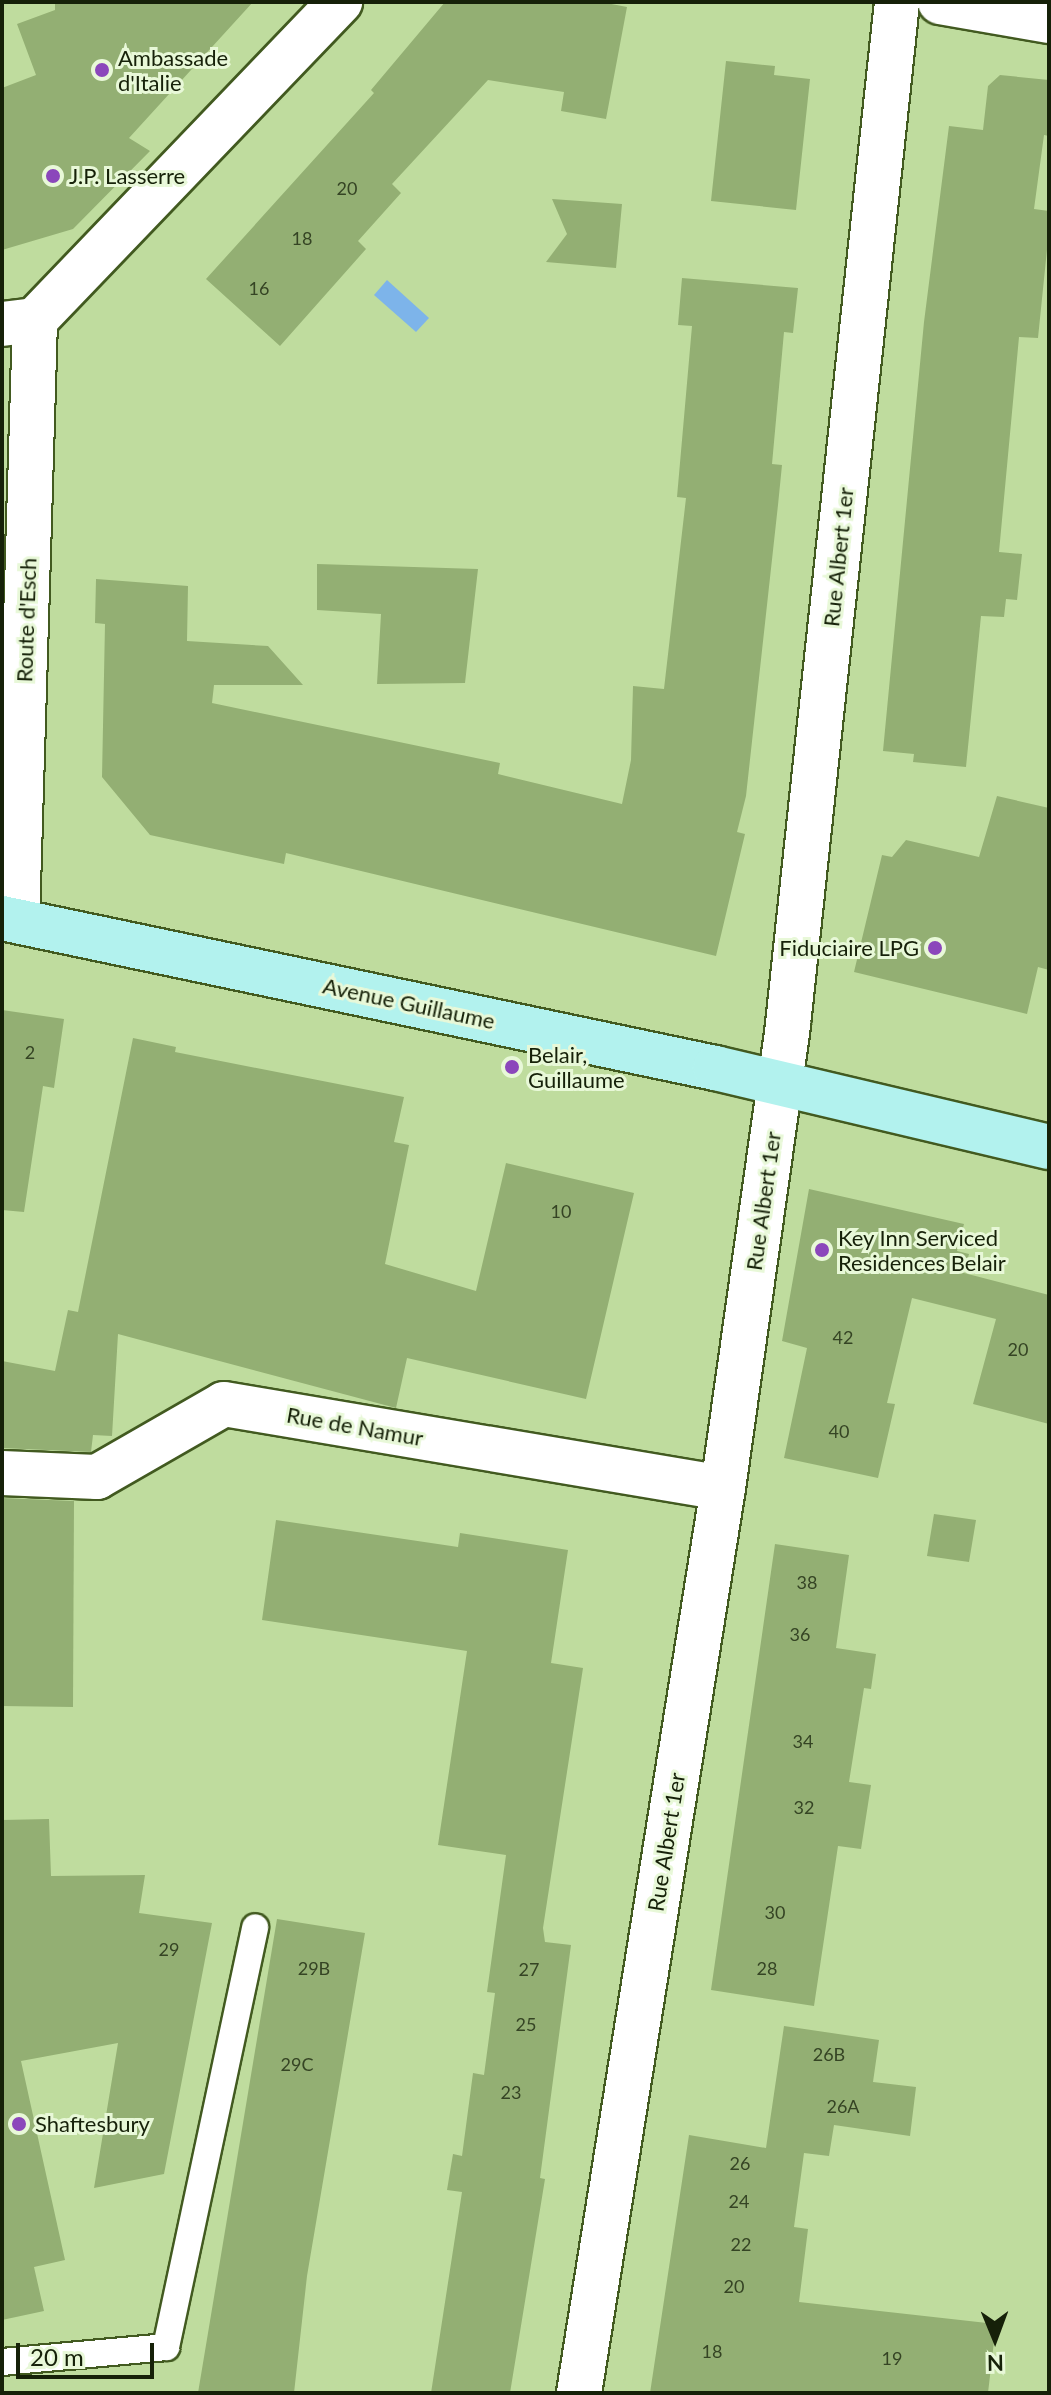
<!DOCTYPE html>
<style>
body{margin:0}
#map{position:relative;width:1051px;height:2395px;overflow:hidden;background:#bfdc9e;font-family:Lato,sans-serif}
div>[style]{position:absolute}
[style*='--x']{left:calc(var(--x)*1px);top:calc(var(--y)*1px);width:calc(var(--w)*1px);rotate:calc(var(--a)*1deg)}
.water>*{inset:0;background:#7db4ea}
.building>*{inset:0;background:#93af73}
.roads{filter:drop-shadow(2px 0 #425a20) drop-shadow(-2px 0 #425a20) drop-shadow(0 2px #425a20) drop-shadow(0 -2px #425a20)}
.lane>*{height:26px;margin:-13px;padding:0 13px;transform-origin:13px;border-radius:13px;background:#fff}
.street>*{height:44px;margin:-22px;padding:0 22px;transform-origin:22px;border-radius:22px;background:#fff}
.primary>*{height:44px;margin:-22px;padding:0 22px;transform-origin:22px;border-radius:22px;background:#b2f2ee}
.dots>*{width:22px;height:22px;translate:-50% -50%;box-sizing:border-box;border:4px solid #e8f8d8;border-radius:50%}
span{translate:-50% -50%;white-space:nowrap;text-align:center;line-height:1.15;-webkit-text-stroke:6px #e8f8d8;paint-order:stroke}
.number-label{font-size:18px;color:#354424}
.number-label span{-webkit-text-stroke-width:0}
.poi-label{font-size:22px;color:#162109}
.left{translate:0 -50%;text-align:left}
.right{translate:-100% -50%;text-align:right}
.street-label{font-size:22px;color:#162109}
.frame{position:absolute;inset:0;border:4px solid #162109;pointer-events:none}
.north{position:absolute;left:955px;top:2299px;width:80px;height:80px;-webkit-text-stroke:6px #e8f8d8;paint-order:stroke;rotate:179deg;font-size:22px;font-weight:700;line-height:32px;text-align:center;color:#162109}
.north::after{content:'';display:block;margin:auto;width:28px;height:36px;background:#162109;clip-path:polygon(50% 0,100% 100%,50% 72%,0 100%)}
.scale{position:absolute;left:16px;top:2343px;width:138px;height:36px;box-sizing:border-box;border:4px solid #162109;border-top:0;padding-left:10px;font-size:24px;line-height:28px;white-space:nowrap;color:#162109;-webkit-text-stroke:6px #e8f8d8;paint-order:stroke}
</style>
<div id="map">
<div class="water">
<i style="clip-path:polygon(387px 280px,429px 318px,416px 332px,374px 295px)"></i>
</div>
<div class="building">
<i style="clip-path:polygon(55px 2px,253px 2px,129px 138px,150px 151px,73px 229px,2px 250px,2px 88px,36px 75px,17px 24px,55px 10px)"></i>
<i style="clip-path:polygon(445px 2px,601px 2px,627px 7px,606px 119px,561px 111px,564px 92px,488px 80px,392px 184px,401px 193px,358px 241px,366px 249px,280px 346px,206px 279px,374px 93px,371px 90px)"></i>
<i style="clip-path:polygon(726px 61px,775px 66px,774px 75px,810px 79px,796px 210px,711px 201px)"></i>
<i style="clip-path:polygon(1000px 75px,1049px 80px,1049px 136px,1044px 135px,1034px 209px,1049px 211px,1049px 230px,1038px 338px,1019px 337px,999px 552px,1022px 554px,1017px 600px,1006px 599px,1004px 617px,981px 616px,966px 767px,913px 762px,914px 754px,883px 751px,924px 322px,949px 126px,983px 130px,988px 86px)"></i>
<i style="clip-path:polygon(552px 199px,622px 204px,616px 268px,546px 262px,567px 234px)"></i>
<i style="clip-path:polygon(682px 278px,798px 288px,793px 333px,784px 332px,772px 464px,782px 465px,778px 505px,746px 796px,737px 832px,745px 834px,716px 956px,286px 853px,284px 864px,150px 835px,102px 777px,105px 624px,95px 623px,96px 579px,188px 586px,187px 641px,268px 646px,303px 685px,214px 685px,212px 703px,500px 763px,498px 774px,622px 804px,631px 760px,633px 686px,664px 689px,686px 498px,677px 497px,692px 326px,678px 325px)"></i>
<i style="clip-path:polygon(317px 564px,478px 569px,465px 683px,377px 684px,381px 614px,317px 610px)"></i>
<i style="clip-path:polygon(997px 796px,1049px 808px,1049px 970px,1038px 967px,1027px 1014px,854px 972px,882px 855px,892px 857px,906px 840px,979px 857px)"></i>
<i style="clip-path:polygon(2px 1010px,64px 1019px,54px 1088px,43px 1086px,24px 1212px,2px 1210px)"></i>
<i style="clip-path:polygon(133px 1038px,176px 1047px,175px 1052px,404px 1097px,394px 1142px,409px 1145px,385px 1264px,476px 1291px,506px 1163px,634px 1193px,586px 1399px,407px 1358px,396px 1408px,118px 1334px,112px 1436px,93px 1435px,91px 1452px,2px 1448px,2px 1361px,55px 1371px,68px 1310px,78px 1312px)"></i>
<i style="clip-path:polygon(809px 1189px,964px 1224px,957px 1251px,969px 1254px,964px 1273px,1049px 1295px,1049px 1424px,973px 1404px,996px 1319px,912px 1298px,887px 1403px,895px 1404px,878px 1478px,784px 1458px,807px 1348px,782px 1341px)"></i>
<i style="clip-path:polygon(2px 1498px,74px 1501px,73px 1707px,2px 1706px)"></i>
<i style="clip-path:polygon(934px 1514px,976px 1520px,969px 1562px,927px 1556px)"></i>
<i style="clip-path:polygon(276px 1520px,458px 1547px,460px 1533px,568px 1550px,551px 1663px,583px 1668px,543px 1928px,545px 1942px,571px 1945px,540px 2178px,545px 2179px,510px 2393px,431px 2393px,462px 2192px,447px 2190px,453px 2154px,462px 2156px,473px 2073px,484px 2075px,495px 1993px,487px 1992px,506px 1855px,438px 1845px,467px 1651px,262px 1620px)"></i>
<i style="clip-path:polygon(775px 1544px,849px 1555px,836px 1648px,876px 1654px,871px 1689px,864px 1688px,849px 1782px,871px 1785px,861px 1849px,838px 1846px,814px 2006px,711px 1990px)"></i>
<i style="clip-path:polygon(49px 1819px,51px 1876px,145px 1875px,139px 1913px,212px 1923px,164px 2174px,94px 2188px,118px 2043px,21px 2061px,65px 2260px,34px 2267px,44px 2311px,2px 2320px,2px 1820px)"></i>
<i style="clip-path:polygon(277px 1919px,365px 1933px,307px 2276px,294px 2393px,198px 2393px)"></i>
<i style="clip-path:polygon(784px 2026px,879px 2040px,873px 2082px,916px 2087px,910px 2136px,834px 2125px,829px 2156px,804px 2153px,794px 2227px,808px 2229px,799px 2302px,996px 2324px,988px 2393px,650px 2393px,689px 2135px,766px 2148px)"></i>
</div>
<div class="roads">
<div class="lane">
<i style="--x:2;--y:2362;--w:165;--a:-5.2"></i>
<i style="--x:166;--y:2347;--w:429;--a:-78"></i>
</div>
<div class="street">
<i style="--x:940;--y:2;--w:111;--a:9.9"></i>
<i style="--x:2;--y:324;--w:33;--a:-7"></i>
<i style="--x:35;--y:320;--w:441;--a:-46.2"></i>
<i style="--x:17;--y:920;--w:600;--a:-88.28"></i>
<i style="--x:2;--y:1473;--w:95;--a:2.4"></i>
<i style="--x:97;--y:1477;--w:146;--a:-29.9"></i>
<i style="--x:224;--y:1404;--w:506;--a:9.56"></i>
<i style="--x:579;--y:2393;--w:916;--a:-80.96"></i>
<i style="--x:723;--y:1488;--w:469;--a:-82"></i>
<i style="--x:788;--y:1024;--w:1028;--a:-83.91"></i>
</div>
<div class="primary">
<i style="--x:2;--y:918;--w:729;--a:11.88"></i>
<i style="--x:715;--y:1068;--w:343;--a:13.3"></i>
</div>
</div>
<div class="dots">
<i style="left:102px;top:70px;background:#8b47bb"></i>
<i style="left:53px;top:176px;background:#8b47bb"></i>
<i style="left:935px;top:948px;background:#8b47bb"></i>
<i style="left:512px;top:1067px;background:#8b47bb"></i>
<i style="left:822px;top:1250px;background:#8b47bb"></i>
<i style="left:19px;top:2124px;background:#8b47bb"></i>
</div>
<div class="number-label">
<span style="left:347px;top:188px">20</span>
<span style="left:302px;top:238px">18</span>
<span style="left:259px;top:288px">16</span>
<span style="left:30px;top:1052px">2</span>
<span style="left:561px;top:1211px">10</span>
<span style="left:843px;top:1337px">42</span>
<span style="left:1018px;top:1349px">20</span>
<span style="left:839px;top:1431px">40</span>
<span style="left:807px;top:1582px">38</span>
<span style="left:800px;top:1634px">36</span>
<span style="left:803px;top:1741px">34</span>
<span style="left:804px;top:1807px">32</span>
<span style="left:775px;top:1912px">30</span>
<span style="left:169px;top:1949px">29</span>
<span style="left:314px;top:1968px">29B</span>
<span style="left:767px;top:1968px">28</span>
<span style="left:529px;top:1969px">27</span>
<span style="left:526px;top:2024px">25</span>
<span style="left:829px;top:2054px">26B</span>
<span style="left:297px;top:2064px">29C</span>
<span style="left:511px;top:2092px">23</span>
<span style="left:843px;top:2106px">26A</span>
<span style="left:740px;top:2163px">26</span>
<span style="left:739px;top:2201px">24</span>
<span style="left:741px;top:2244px">22</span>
<span style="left:734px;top:2286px">20</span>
<span style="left:712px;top:2351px">18</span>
<span style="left:892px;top:2358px">19</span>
</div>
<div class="poi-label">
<span class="left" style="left:118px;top:70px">Ambassade<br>d'Italie</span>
<span class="left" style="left:69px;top:176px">J.P. Lasserre</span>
<span class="right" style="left:919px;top:948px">Fiduciaire LPG</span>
<span class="left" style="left:528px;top:1067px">Belair,<br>Guillaume</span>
<span class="left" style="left:838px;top:1250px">Key Inn Serviced<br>Residences Belair</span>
<span class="left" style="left:35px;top:2124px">Shaftesbury</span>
</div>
<div class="street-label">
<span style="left:838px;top:557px;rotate:-84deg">Rue Albert 1er</span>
<span style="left:26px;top:620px;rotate:-88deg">Route d'Esch</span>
<span style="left:409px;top:1003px;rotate:12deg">Avenue Guillaume</span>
<span style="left:763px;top:1201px;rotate:-82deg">Rue Albert 1er</span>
<span style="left:355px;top:1426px;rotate:10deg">Rue de Namur</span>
<span style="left:666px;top:1842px;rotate:-81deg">Rue Albert 1er</span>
</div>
<div class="frame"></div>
<div class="north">N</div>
<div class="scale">20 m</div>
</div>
